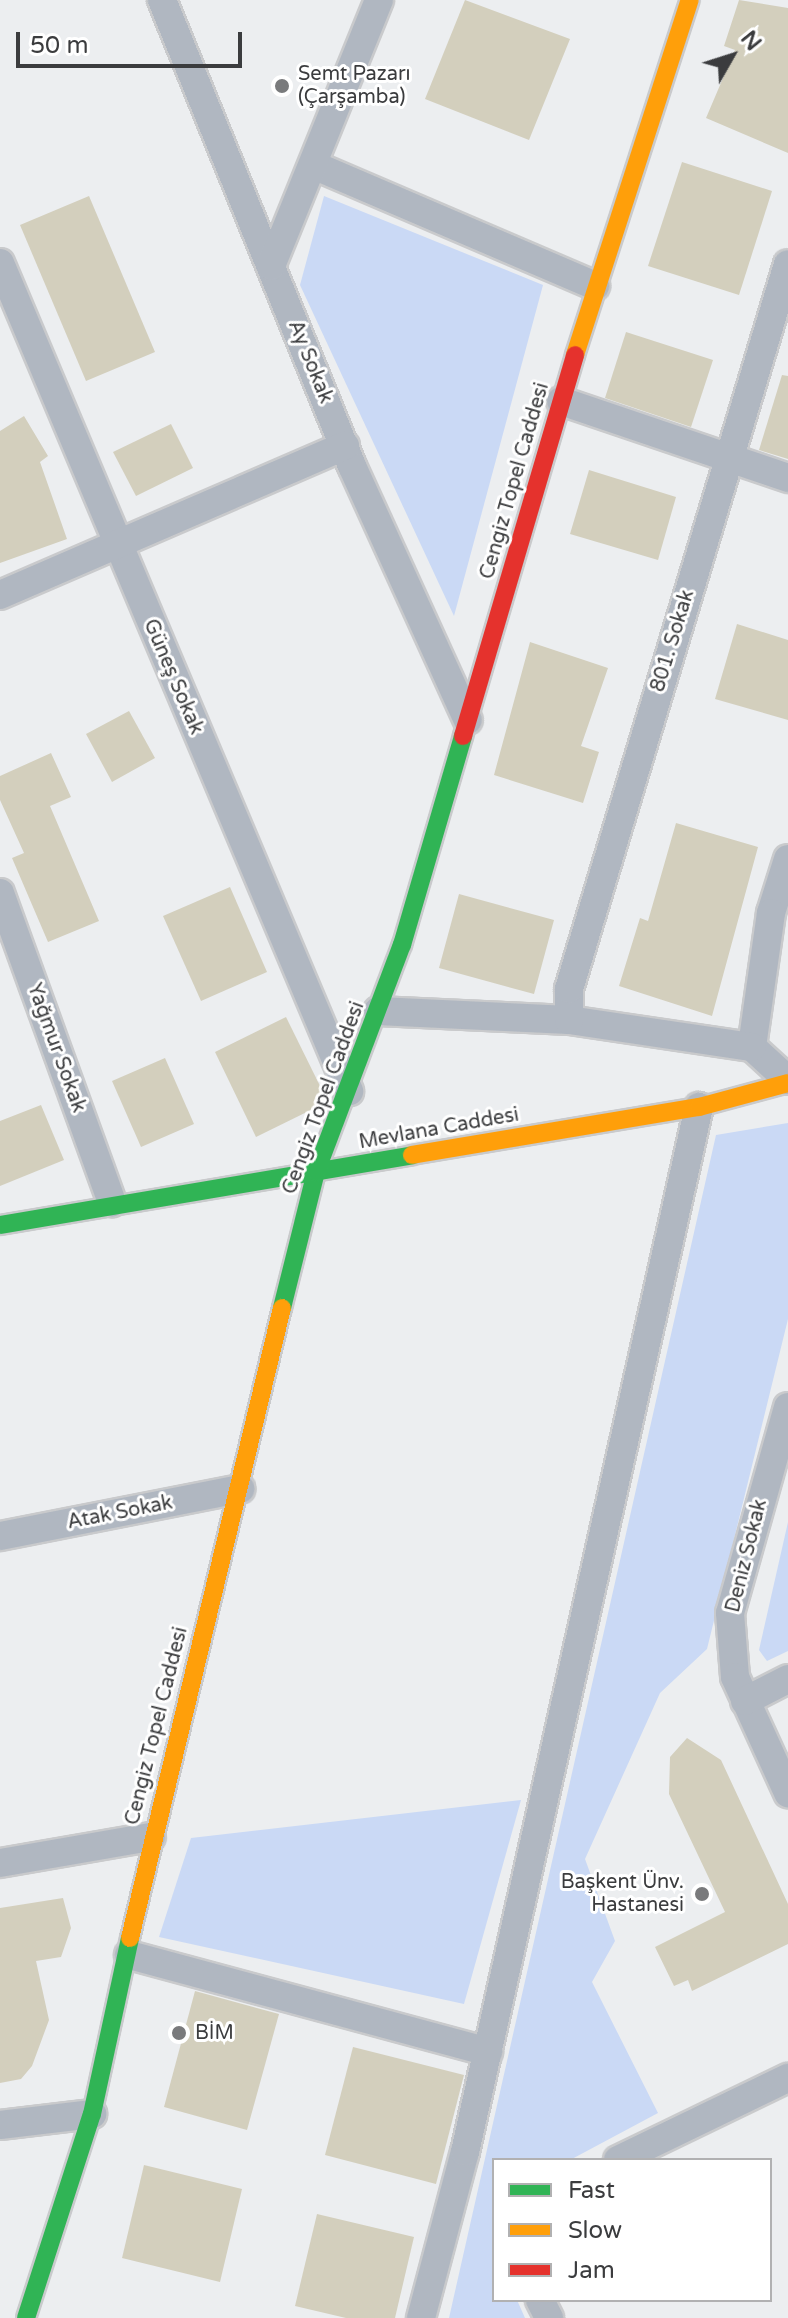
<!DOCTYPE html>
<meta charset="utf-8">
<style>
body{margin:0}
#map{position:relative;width:788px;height:2318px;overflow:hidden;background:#eceef0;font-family:"Varela Round",sans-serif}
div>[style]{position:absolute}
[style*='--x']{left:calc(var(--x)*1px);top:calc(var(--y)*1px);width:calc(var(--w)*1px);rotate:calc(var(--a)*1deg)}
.green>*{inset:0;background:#cad9f5}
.building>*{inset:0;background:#d3cfbd}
.roads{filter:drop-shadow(2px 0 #c9cacc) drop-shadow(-2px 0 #c9cacc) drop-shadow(0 2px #c9cacc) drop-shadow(0 -2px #c9cacc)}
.street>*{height:28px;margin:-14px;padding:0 14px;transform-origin:14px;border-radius:14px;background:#b0b7c1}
.fast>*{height:18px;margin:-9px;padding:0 9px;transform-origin:9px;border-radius:9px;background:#30b455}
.slow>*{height:18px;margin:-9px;padding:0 9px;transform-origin:9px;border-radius:9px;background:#ff9f0a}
.jam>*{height:18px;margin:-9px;padding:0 9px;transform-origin:9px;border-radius:9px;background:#e5322d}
.dots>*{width:22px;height:22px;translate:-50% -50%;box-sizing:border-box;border:4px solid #fff;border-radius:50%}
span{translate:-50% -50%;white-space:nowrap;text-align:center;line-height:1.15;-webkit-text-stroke:6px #fff;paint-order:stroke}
.poi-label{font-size:20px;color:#3b3c3e}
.left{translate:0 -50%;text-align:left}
.right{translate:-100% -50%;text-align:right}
.street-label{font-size:20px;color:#3b3c3e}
.legend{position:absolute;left:492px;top:2158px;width:280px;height:144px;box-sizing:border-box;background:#fff;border:2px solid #b1b1b2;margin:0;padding:10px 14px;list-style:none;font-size:24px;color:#3b3c3e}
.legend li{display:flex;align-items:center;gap:16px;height:40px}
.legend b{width:40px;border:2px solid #b1b1b2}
.north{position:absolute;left:692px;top:16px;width:80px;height:80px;-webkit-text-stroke:6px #fff;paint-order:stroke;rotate:51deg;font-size:22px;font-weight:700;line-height:32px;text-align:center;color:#3b3c3e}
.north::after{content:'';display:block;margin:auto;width:28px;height:36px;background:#3b3c3e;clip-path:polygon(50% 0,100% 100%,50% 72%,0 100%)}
.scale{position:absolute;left:16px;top:32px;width:226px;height:36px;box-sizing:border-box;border:4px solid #3b3c3e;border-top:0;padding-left:10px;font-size:24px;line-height:28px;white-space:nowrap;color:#3b3c3e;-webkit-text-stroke:6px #fff;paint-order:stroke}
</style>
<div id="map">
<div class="green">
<i style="clip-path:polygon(324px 196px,543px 285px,454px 616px,300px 285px)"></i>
<i style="clip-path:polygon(788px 1123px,788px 1319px,707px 1649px,660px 1693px,585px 1859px,615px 1941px,592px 1982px,658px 2113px,570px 2160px,494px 2160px,494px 2300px,517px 2300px,525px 2318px,449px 2318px,716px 1135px)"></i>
<i style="clip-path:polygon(788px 1522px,788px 1651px,767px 1661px,759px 1650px)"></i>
<i style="clip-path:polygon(521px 1800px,464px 2004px,159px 1937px,191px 1838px)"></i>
</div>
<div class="building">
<i style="clip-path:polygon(465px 0,570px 39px,529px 140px,425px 99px)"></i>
<i style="clip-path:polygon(739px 0,788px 8px,788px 153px,706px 118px,735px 50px,724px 46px)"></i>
<i style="clip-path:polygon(682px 162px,772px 191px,739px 295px,648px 266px)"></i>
<i style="clip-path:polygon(89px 196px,155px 352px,86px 381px,20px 225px)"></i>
<i style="clip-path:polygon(626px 332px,713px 360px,691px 427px,605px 398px)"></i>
<i style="clip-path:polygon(782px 375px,788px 376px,788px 459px,759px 450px)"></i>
<i style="clip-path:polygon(24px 416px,48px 456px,40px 462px,67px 539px,0 563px,0 431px)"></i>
<i style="clip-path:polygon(171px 424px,193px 468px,136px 496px,113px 452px)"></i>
<i style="clip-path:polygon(589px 470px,676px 497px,658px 560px,570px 534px)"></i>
<i style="clip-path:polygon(737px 624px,788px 640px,788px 720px,715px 699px)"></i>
<i style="clip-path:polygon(530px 642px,608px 668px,581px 746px,599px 752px,583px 803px,494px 775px)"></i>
<i style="clip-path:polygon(129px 711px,155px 758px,112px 782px,86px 734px)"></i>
<i style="clip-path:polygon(51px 753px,71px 797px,50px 806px,99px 921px,48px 942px,12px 858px,24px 853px,0 800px,0 776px)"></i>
<i style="clip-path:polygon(676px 823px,758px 847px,712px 1016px,619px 986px,640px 918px,648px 921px)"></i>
<i style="clip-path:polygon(230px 887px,267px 972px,201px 1001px,163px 916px)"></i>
<i style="clip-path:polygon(459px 894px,554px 920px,534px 994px,439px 968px)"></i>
<i style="clip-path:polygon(286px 1017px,323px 1092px,317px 1107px,256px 1137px,215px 1052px)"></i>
<i style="clip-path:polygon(165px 1058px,194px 1124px,141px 1147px,112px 1081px)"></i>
<i style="clip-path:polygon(41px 1105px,64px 1160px,0 1186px,0 1121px)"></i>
<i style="clip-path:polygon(687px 1738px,721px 1760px,788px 1904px,788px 1944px,692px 1991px,688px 1980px,674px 1986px,655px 1947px,725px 1912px,669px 1794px,670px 1757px)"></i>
<i style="clip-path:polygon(63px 1898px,71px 1928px,61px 1957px,36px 1961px,49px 2020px,32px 2066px,21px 2079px,0 2083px,0 1908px)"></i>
<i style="clip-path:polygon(195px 1991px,279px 2014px,247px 2130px,164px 2107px)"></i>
<i style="clip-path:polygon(353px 2047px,464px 2075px,436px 2184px,325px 2155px)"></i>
<i style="clip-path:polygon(144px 2165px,242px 2189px,220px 2282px,122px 2258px)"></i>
<i style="clip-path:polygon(317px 2214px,414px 2237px,395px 2318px,346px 2318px,295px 2306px)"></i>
</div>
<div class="roads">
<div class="street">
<i style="--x:162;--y:0;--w:503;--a:67.82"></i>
<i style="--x:352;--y:466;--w:279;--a:65.5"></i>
<i style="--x:313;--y:165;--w:307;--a:23.2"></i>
<i style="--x:0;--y:263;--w:899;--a:67.14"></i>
<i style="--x:271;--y:266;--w:287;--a:-67.9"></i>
<i style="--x:561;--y:401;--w:240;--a:18.7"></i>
<i style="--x:0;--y:595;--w:376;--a:-23.4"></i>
<i style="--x:788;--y:859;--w:57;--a:107.5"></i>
<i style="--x:771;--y:913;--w:135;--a:98.1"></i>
<i style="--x:752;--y:1047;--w:49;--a:42.5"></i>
<i style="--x:0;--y:893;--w:329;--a:70.1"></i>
<i style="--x:378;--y:1011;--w:191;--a:2.7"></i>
<i style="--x:569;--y:1020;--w:185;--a:8.4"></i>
<i style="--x:569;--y:1020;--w:31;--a:-90"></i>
<i style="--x:569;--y:989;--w:757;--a:-73.19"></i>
<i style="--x:788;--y:1407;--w:214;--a:105.7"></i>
<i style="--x:730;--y:1613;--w:64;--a:85.5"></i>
<i style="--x:735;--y:1677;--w:128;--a:65.4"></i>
<i style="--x:0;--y:1536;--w:245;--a:-11.1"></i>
<i style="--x:745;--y:1701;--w:48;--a:-27.1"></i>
<i style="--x:0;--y:1863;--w:153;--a:-9.8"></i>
<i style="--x:129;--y:1955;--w:372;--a:15.1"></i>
<i style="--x:0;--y:2125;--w:93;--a:-6.8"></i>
<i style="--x:618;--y:2160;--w:189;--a:-25.8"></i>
<i style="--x:540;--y:2300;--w:20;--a:63"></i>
<i style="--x:421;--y:2318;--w:172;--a:-75.2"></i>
<i style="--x:465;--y:2152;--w:1071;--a:-77.38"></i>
</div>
<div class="fast">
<i style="--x:0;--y:1225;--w:418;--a:-9.6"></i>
<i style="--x:282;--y:1308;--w:140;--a:-76"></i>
<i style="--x:316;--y:1172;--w:243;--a:-69.3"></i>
<i style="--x:402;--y:945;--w:218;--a:-73.7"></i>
<i style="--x:26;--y:2318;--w:214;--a:-72.1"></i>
<i style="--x:92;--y:2114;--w:180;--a:-77.8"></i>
</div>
<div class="slow">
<i style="--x:575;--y:355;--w:373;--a:-72.1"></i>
<i style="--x:412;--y:1155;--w:291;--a:-9.5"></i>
<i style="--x:699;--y:1107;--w:92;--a:-15.1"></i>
<i style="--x:130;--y:1938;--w:648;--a:-76.44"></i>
</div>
<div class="jam">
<i style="--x:463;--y:736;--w:397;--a:-73.6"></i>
</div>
</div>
<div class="dots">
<i style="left:282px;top:86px;background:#797a7c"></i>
<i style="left:702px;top:1894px;background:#797a7c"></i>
<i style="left:179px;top:2033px;background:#797a7c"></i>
</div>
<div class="poi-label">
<span class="left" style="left:298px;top:86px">Semt Pazarı<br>(Çarşamba)</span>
<span class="right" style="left:684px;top:1894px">Başkent Ünv.<br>Hastanesi</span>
<span class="left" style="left:195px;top:2033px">BİM</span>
</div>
<div class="street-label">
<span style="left:310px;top:362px;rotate:68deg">Ay Sokak</span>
<span style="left:515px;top:481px;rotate:-74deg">Cengiz Topel Caddesi</span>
<span style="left:673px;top:641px;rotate:-73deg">801. Sokak</span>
<span style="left:173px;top:677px;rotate:67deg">Güneş Sokak</span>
<span style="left:56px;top:1048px;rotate:70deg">Yağmur Sokak</span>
<span style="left:324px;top:1098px;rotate:-70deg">Cengiz Topel Caddesi</span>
<span style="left:439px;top:1129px;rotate:-10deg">Mevlana Caddesi</span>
<span style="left:120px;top:1513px;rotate:-11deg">Atak Sokak</span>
<span style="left:747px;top:1556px;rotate:-76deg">Deniz Sokak</span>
<span style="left:157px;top:1726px;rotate:-76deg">Cengiz Topel Caddesi</span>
</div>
<ul class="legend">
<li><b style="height:10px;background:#30b455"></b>Fast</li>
<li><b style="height:10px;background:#ff9f0a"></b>Slow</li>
<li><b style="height:10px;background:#e5322d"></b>Jam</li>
</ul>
<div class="north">N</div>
<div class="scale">50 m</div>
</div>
